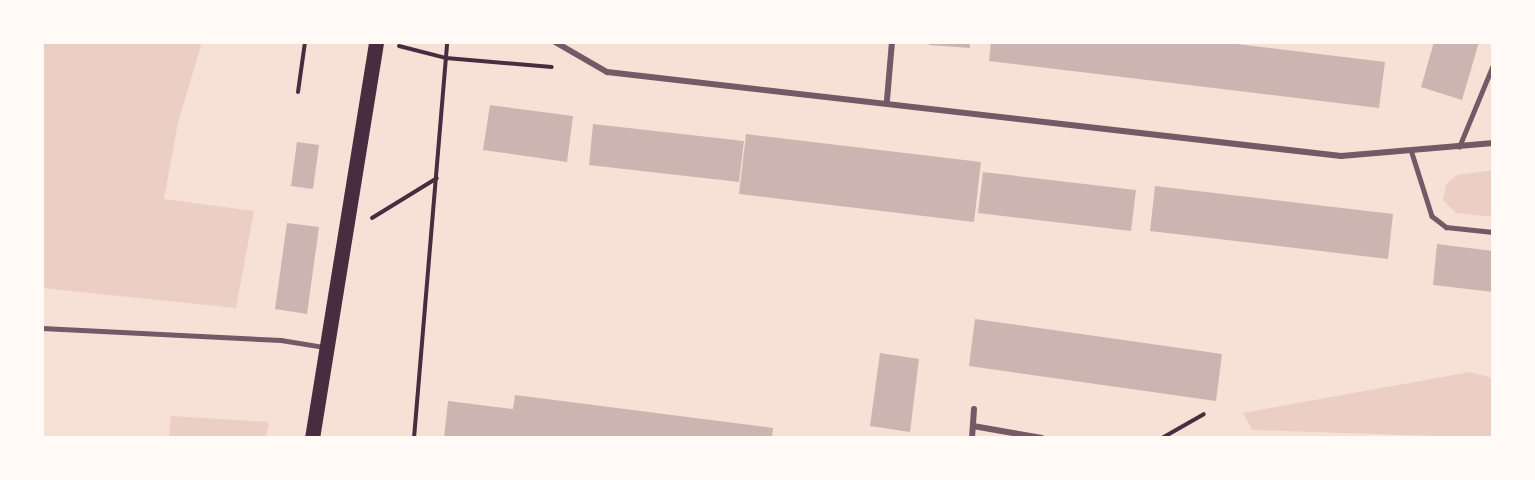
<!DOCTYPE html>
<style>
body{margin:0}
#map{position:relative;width:1535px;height:480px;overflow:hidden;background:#f7e1d7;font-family:"Public Sans",sans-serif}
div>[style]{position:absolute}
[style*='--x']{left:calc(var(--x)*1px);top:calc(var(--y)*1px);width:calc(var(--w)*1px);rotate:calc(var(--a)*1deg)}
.green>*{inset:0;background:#ebcfc5}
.building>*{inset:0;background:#ccb4b1}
.path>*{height:4px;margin:-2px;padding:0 2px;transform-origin:2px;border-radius:2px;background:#4a2c40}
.service>*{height:4.5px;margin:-2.25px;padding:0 2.25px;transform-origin:2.25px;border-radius:2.25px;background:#755966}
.minor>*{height:6px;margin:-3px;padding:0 3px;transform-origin:3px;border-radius:3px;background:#755966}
.primary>*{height:15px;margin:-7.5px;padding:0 7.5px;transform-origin:7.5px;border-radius:7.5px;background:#4a2c40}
span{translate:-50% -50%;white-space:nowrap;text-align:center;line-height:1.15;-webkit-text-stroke:4.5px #fffaf5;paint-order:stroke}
.frame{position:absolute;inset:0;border:44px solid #fffaf5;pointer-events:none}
</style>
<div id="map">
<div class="green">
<i style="clip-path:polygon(42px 42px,202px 42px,178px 123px,164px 199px,254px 211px,236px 308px,42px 288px)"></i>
<i style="clip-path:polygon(1493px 170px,1493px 217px,1456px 213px,1443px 200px,1446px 184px,1457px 175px)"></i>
<i style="clip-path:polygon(1470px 372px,1493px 378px,1493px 438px,1252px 430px,1243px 413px)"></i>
<i style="clip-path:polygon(171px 416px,269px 422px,266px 438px,169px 438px)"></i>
</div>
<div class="building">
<i style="clip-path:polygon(929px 42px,970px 42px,970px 48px,929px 45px)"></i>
<i style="clip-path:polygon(991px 42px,1221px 42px,1385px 62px,1379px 108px,989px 61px)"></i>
<i style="clip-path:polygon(1434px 42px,1479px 42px,1462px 100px,1421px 87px)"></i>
<i style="clip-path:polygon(490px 105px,573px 116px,567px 162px,483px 150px)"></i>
<i style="clip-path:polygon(593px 124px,744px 141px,739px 182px,589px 165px)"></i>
<i style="clip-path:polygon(746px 134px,981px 162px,974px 222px,739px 194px)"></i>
<i style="clip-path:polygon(297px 142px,319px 145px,313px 189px,291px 186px)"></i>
<i style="clip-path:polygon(983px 172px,1136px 190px,1131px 231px,978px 213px)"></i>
<i style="clip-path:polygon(1155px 186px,1393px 214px,1388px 259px,1150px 231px)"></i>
<i style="clip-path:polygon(287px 223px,319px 227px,307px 314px,275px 309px)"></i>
<i style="clip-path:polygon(1437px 244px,1493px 251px,1493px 292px,1433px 285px)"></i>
<i style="clip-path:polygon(975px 319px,1222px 354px,1216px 401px,969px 366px)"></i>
<i style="clip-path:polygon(880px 353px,919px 359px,910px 432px,870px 426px)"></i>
<i style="clip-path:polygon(515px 395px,773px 428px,772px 438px,444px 438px,448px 401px,513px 409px)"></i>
</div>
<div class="path">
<i style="--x:399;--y:46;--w:49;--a:14.3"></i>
<i style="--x:446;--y:58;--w:106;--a:4.9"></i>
<i style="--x:298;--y:92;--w:50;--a:-82"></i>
<i style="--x:372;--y:218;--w:76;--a:-31.6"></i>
<i style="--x:414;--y:438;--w:397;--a:-85.2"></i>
<i style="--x:1162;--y:438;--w:48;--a:-29.7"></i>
</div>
<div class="service">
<i style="--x:1459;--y:147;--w:89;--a:-67.5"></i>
<i style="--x:1412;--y:153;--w:66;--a:72.4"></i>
<i style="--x:1432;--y:216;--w:18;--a:38"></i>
<i style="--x:1446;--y:227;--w:47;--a:6.1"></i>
<i style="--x:42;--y:328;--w:239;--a:2.9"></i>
<i style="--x:281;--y:340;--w:44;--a:9.2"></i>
</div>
<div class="minor">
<i style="--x:555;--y:42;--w:60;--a:30"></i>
<i style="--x:607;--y:72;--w:739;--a:6.53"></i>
<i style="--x:1341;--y:156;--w:153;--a:-4.9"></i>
<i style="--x:887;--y:100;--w:58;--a:-85.1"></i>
<i style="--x:973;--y:426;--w:70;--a:9.9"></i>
<i style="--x:972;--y:438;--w:29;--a:-86"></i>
</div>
<div class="primary">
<i style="--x:312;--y:438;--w:401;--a:-80.8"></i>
</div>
<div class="frame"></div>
</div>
